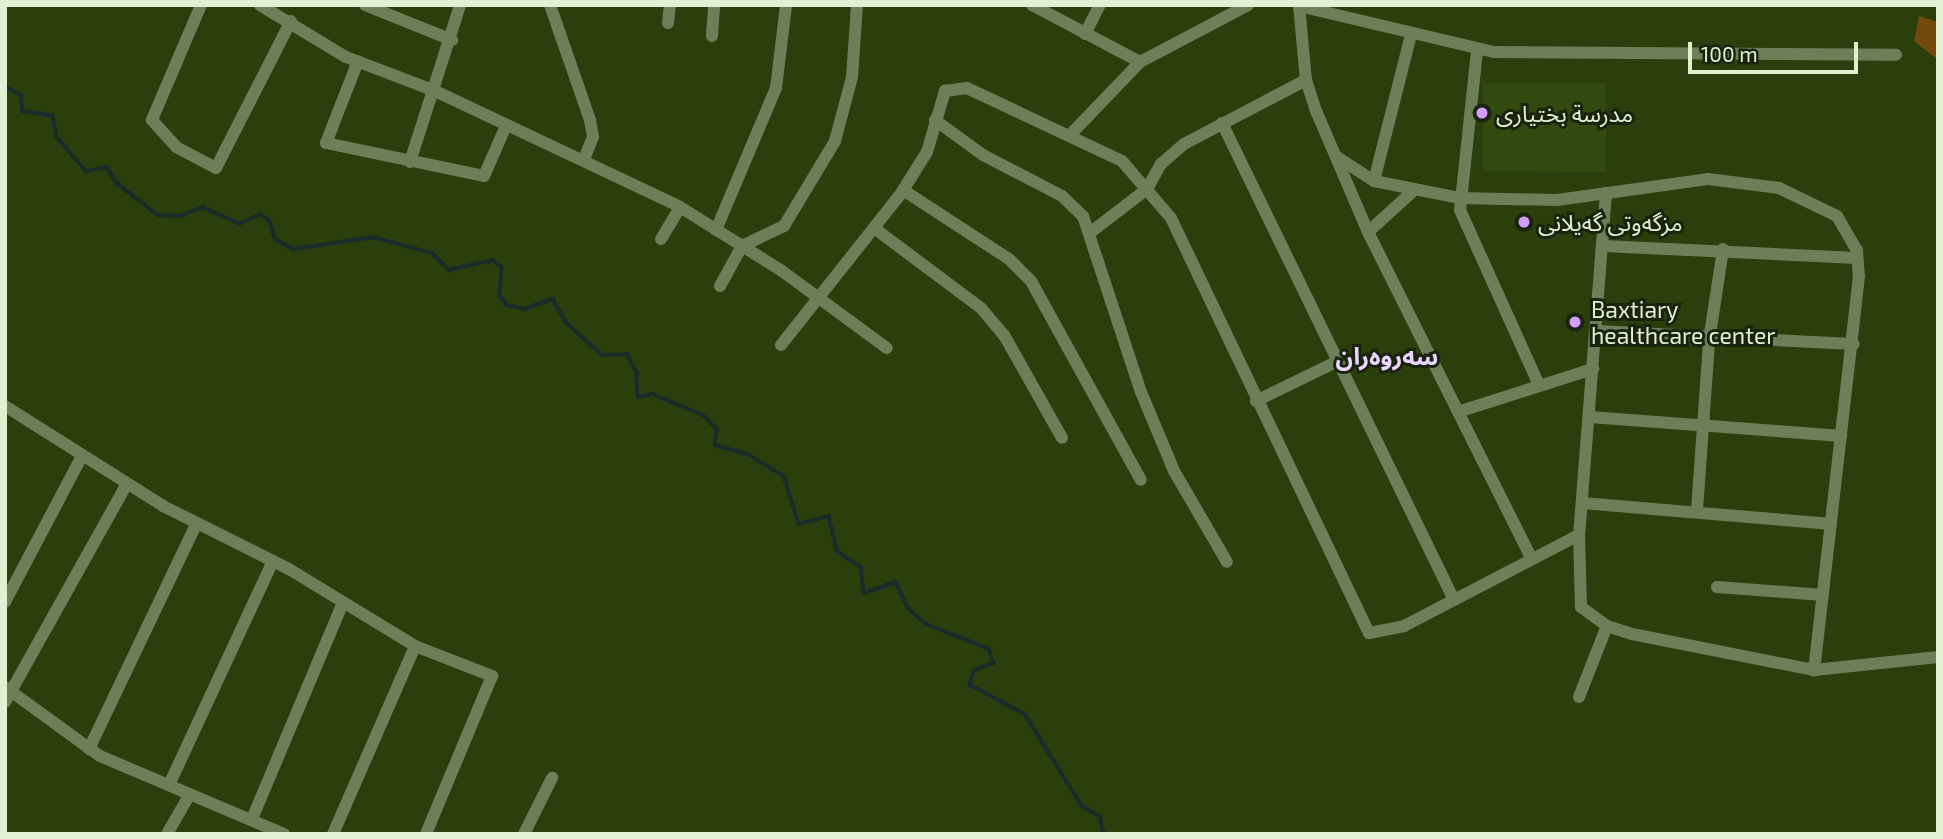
<!DOCTYPE html>
<meta charset="utf-8">
<style>
body{margin:0}
#map{position:relative;width:1943px;height:839px;overflow:hidden;background:#2b3f0c;font-family:"Exo 2","Noto Sans Arabic",sans-serif}
div>[style]{position:absolute}
[style*='--x']{left:calc(var(--x)*1px);top:calc(var(--y)*1px);width:calc(var(--w)*1px);rotate:calc(var(--a)*1deg)}
.built>*{inset:0;background:#324a0f}
.green>*{inset:0;background:#73490e}
.stream>*{height:3.5px;margin:-1.75px;padding:0 1.75px;transform-origin:1.75px;border-radius:1.75px;background:#182c2b}
.street>*{height:12px;margin:-6px;padding:0 6px;transform-origin:6px;border-radius:6px;background:#6c7f59}
.dots>*{width:19px;height:19px;translate:-50% -50%;box-sizing:border-box;border:4px solid #19230e;border-radius:50%}
span{translate:-50% -50%;white-space:nowrap;text-align:center;line-height:1.15;-webkit-text-stroke:6px #19230e;paint-order:stroke}
.poi-label{font-size:23px;color:#e1efd3}
.left{translate:0 -50%;text-align:left}
.neighbourhood-label{font-size:24px;color:#ecd6ff;font-weight:700}
.frame{position:absolute;inset:0;border:7px solid #e1efd3;pointer-events:none}
.scale{position:absolute;left:1688px;top:42px;width:170px;height:32px;box-sizing:border-box;border:4px solid #e1efd3;border-top:0;padding-left:9px;font-size:21px;line-height:24px;white-space:nowrap;color:#e1efd3;-webkit-text-stroke:5px #19230e;paint-order:stroke}
</style>
<div id="map">
<div class="built">
<i style="clip-path:polygon(1483px 83px,1606px 83px,1606px 172px,1483px 171px)"></i>
</div>
<div class="green">
<i style="clip-path:polygon(1919px 16px,1938px 22px,1938px 60px,1914px 41px)"></i>
</div>
<div class="stream">
<i style="--x:5;--y:86;--w:18;--a:29"></i>
<i style="--x:21;--y:95;--w:16;--a:83"></i>
<i style="--x:23;--y:111;--w:30;--a:9"></i>
<i style="--x:53;--y:116;--w:21;--a:79"></i>
<i style="--x:57;--y:137;--w:45;--a:49.5"></i>
<i style="--x:86;--y:171;--w:21;--a:-11"></i>
<i style="--x:107;--y:167;--w:19;--a:58"></i>
<i style="--x:117;--y:183;--w:52;--a:38"></i>
<i style="--x:158;--y:215;--w:22;--a:3"></i>
<i style="--x:180;--y:216;--w:25;--a:-21"></i>
<i style="--x:203;--y:207;--w:40;--a:25"></i>
<i style="--x:239;--y:224;--w:23;--a:-25"></i>
<i style="--x:260;--y:214;--w:12;--a:35"></i>
<i style="--x:270;--y:221;--w:19;--a:74"></i>
<i style="--x:275;--y:239;--w:21;--a:29"></i>
<i style="--x:293;--y:249;--w:81;--a:-8.5"></i>
<i style="--x:373;--y:237;--w:61;--a:15.2"></i>
<i style="--x:432;--y:253;--w:24;--a:45"></i>
<i style="--x:449;--y:270;--w:45;--a:-12.8"></i>
<i style="--x:493;--y:260;--w:11;--a:38"></i>
<i style="--x:502;--y:267;--w:29;--a:94"></i>
<i style="--x:500;--y:296;--w:11;--a:52"></i>
<i style="--x:507;--y:305;--w:17;--a:13"></i>
<i style="--x:524;--y:309;--w:31;--a:-19"></i>
<i style="--x:553;--y:299;--w:28;--a:60"></i>
<i style="--x:567;--y:323;--w:47;--a:42.4"></i>
<i style="--x:602;--y:355;--w:25;--a:-2"></i>
<i style="--x:627;--y:354;--w:21;--a:62"></i>
<i style="--x:637;--y:373;--w:24;--a:88"></i>
<i style="--x:638;--y:397;--w:15;--a:-11"></i>
<i style="--x:653;--y:394;--w:54;--a:22.8"></i>
<i style="--x:703;--y:415;--w:20;--a:45"></i>
<i style="--x:717;--y:429;--w:16;--a:97"></i>
<i style="--x:715;--y:445;--w:35;--a:16"></i>
<i style="--x:749;--y:455;--w:41;--a:31"></i>
<i style="--x:784;--y:476;--w:50;--a:72.6"></i>
<i style="--x:799;--y:524;--w:31;--a:-15"></i>
<i style="--x:829;--y:516;--w:36;--a:77"></i>
<i style="--x:837;--y:551;--w:29;--a:34"></i>
<i style="--x:861;--y:567;--w:26;--a:83"></i>
<i style="--x:864;--y:593;--w:34;--a:-19"></i>
<i style="--x:896;--y:582;--w:29;--a:65"></i>
<i style="--x:908;--y:608;--w:24;--a:42"></i>
<i style="--x:926;--y:624;--w:68;--a:21.6"></i>
<i style="--x:989;--y:649;--w:15;--a:70"></i>
<i style="--x:994;--y:663;--w:22;--a:158"></i>
<i style="--x:974;--y:671;--w:15;--a:106"></i>
<i style="--x:970;--y:685;--w:62;--a:27.8"></i>
<i style="--x:1025;--y:714;--w:108;--a:58.2"></i>
<i style="--x:1082;--y:806;--w:21;--a:29"></i>
<i style="--x:1100;--y:816;--w:18;--a:77"></i>
</div>
<div class="street">
<i style="--x:201;--y:5;--w:125;--a:113.1"></i>
<i style="--x:152;--y:120;--w:36;--a:48"></i>
<i style="--x:176;--y:147;--w:45;--a:27.7"></i>
<i style="--x:216;--y:168;--w:165;--a:-63"></i>
<i style="--x:260;--y:5;--w:100;--a:31.2"></i>
<i style="--x:346;--y:57;--w:93;--a:20.8"></i>
<i style="--x:433;--y:90;--w:273;--a:25.3"></i>
<i style="--x:365;--y:5;--w:94;--a:21.9"></i>
<i style="--x:550;--y:5;--w:122;--a:70.8"></i>
<i style="--x:590;--y:120;--w:17;--a:80"></i>
<i style="--x:593;--y:137;--w:24;--a:112"></i>
<i style="--x:1032;--y:5;--w:122;--a:27.8"></i>
<i style="--x:1299;--y:5;--w:75;--a:84.7"></i>
<i style="--x:1306;--y:80;--w:35;--a:72"></i>
<i style="--x:1317;--y:113;--w:129;--a:66.8"></i>
<i style="--x:1368;--y:232;--w:364;--a:63.4"></i>
<i style="--x:1299;--y:6;--w:199;--a:13.3"></i>
<i style="--x:1493;--y:52;--w:403;--a:0.4"></i>
<i style="--x:668;--y:23;--w:18;--a:-84"></i>
<i style="--x:1085;--y:34;--w:33;--a:-63"></i>
<i style="--x:712;--y:36;--w:31;--a:-86"></i>
<i style="--x:1477;--y:51;--w:160;--a:96.1"></i>
<i style="--x:1460;--y:210;--w:192;--a:65.7"></i>
<i style="--x:358;--y:61;--w:88;--a:111.3"></i>
<i style="--x:326;--y:143;--w:161;--a:11.8"></i>
<i style="--x:484;--y:176;--w:55;--a:-66.3"></i>
<i style="--x:935;--y:120;--w:59;--a:36.1"></i>
<i style="--x:983;--y:155;--w:89;--a:27.4"></i>
<i style="--x:1062;--y:196;--w:29;--a:44"></i>
<i style="--x:1083;--y:216;--w:185;--a:71.8"></i>
<i style="--x:1141;--y:392;--w:86;--a:67.3"></i>
<i style="--x:1174;--y:471;--w:105;--a:59.8"></i>
<i style="--x:1222;--y:123;--w:530;--a:64.06"></i>
<i style="--x:1070;--y:135;--w:101;--a:-46.2"></i>
<i style="--x:1140;--y:62;--w:122;--a:-27.8"></i>
<i style="--x:1337;--y:157;--w:44;--a:33"></i>
<i style="--x:1374;--y:181;--w:88;--a:11.2"></i>
<i style="--x:1460;--y:198;--w:97;--a:1.2"></i>
<i style="--x:1557;--y:200;--w:152;--a:-7.9"></i>
<i style="--x:1708;--y:179;--w:72;--a:7.2"></i>
<i style="--x:1779;--y:188;--w:64;--a:25.8"></i>
<i style="--x:1837;--y:216;--w:39;--a:60"></i>
<i style="--x:1857;--y:250;--w:26;--a:86"></i>
<i style="--x:1859;--y:276;--w:397;--a:96.5"></i>
<i style="--x:410;--y:162;--w:165;--a:-72.3"></i>
<i style="--x:1374;--y:181;--w:151;--a:-75.8"></i>
<i style="--x:903;--y:190;--w:126;--a:33.1"></i>
<i style="--x:1009;--y:259;--w:31;--a:45"></i>
<i style="--x:1031;--y:281;--w:227;--a:61.1"></i>
<i style="--x:1606;--y:193;--w:343;--a:94.5"></i>
<i style="--x:1579;--y:535;--w:72;--a:88.4"></i>
<i style="--x:1581;--y:607;--w:32;--a:36"></i>
<i style="--x:1607;--y:626;--w:26;--a:18"></i>
<i style="--x:1632;--y:634;--w:186;--a:11.2"></i>
<i style="--x:1814;--y:670;--w:125;--a:-6"></i>
<i style="--x:874;--y:228;--w:134;--a:36.8"></i>
<i style="--x:981;--y:308;--w:35;--a:50"></i>
<i style="--x:1004;--y:335;--w:118;--a:60.6"></i>
<i style="--x:716;--y:230;--w:154;--a:-67.1"></i>
<i style="--x:776;--y:88;--w:84;--a:-83.1"></i>
<i style="--x:1091;--y:232;--w:71;--a:-37.5"></i>
<i style="--x:1147;--y:189;--w:29;--a:-61"></i>
<i style="--x:1161;--y:164;--w:30;--a:-41"></i>
<i style="--x:1184;--y:144;--w:138;--a:-27.7"></i>
<i style="--x:1368;--y:232;--w:61;--a:-42.3"></i>
<i style="--x:661;--y:239;--w:37;--a:-59"></i>
<i style="--x:680;--y:207;--w:120;--a:32.1"></i>
<i style="--x:782;--y:271;--w:130;--a:36.3"></i>
<i style="--x:1603;--y:246;--w:254;--a:2.7"></i>
<i style="--x:720;--y:286;--w:46;--a:-61.2"></i>
<i style="--x:742;--y:246;--w:47;--a:-25.5"></i>
<i style="--x:784;--y:226;--w:99;--a:-59"></i>
<i style="--x:835;--y:141;--w:66;--a:-75.1"></i>
<i style="--x:852;--y:77;--w:72;--a:-86"></i>
<i style="--x:1597;--y:331;--w:257;--a:2.9"></i>
<i style="--x:781;--y:345;--w:191;--a:-51.6"></i>
<i style="--x:900;--y:195;--w:51;--a:-57.9"></i>
<i style="--x:927;--y:152;--w:64;--a:-73.6"></i>
<i style="--x:945;--y:91;--w:22;--a:-8"></i>
<i style="--x:967;--y:88;--w:171;--a:25.2"></i>
<i style="--x:1122;--y:161;--w:75;--a:49.3"></i>
<i style="--x:1171;--y:218;--w:460;--a:64.5"></i>
<i style="--x:1369;--y:633;--w:36;--a:-11"></i>
<i style="--x:1404;--y:626;--w:197;--a:-27.5"></i>
<i style="--x:1256;--y:401;--w:91;--a:-26"></i>
<i style="--x:5;--y:406;--w:187;--a:32.3"></i>
<i style="--x:163;--y:506;--w:141;--a:26.6"></i>
<i style="--x:289;--y:569;--w:148;--a:31.4"></i>
<i style="--x:415;--y:646;--w:83;--a:21.3"></i>
<i style="--x:492;--y:676;--w:171;--a:112.7"></i>
<i style="--x:1461;--y:411;--w:139;--a:-17.7"></i>
<i style="--x:1590;--y:417;--w:252;--a:4.3"></i>
<i style="--x:1582;--y:503;--w:250;--a:4.8"></i>
<i style="--x:1697;--y:510;--w:169;--a:-85.9"></i>
<i style="--x:1709;--y:341;--w:93;--a:-81.3"></i>
<i style="--x:1717;--y:587;--w:106;--a:4.3"></i>
<i style="--x:5;--y:602;--w:165;--a:-62.2"></i>
<i style="--x:5;--y:687;--w:117;--a:36"></i>
<i style="--x:100;--y:756;--w:200;--a:23"></i>
<i style="--x:1579;--y:697;--w:76;--a:-68.5"></i>
<i style="--x:5;--y:702;--w:250;--a:-60.8"></i>
<i style="--x:89;--y:749;--w:250;--a:-64.5"></i>
<i style="--x:169;--y:785;--w:247;--a:-65.1"></i>
<i style="--x:252;--y:819;--w:235;--a:-67.2"></i>
<i style="--x:167;--y:834;--w:46;--a:-60.1"></i>
<i style="--x:333;--y:834;--w:205;--a:-66.4"></i>
<i style="--x:524;--y:834;--w:63;--a:-63.4"></i>
</div>
<div class="dots">
<i style="left:1482px;top:113px;background:#d39cfd"></i>
<i style="left:1524px;top:222px;background:#d39cfd"></i>
<i style="left:1575px;top:322px;background:#d39cfd"></i>
</div>
<div class="poi-label">
<span class="left" style="left:1496px;top:113px">مدرسة بختيارى</span>
<span class="left" style="left:1538px;top:222px">مزگەوتی گەیلانی</span>
<span class="left" style="left:1591px;top:322px">Baxtiary<br>healthcare center</span>
</div>
<div class="neighbourhood-label">
<span style="left:1387px;top:356px">سەروەران</span>
</div>
<div class="frame"></div>
<div class="scale">100 m</div>
</div>
